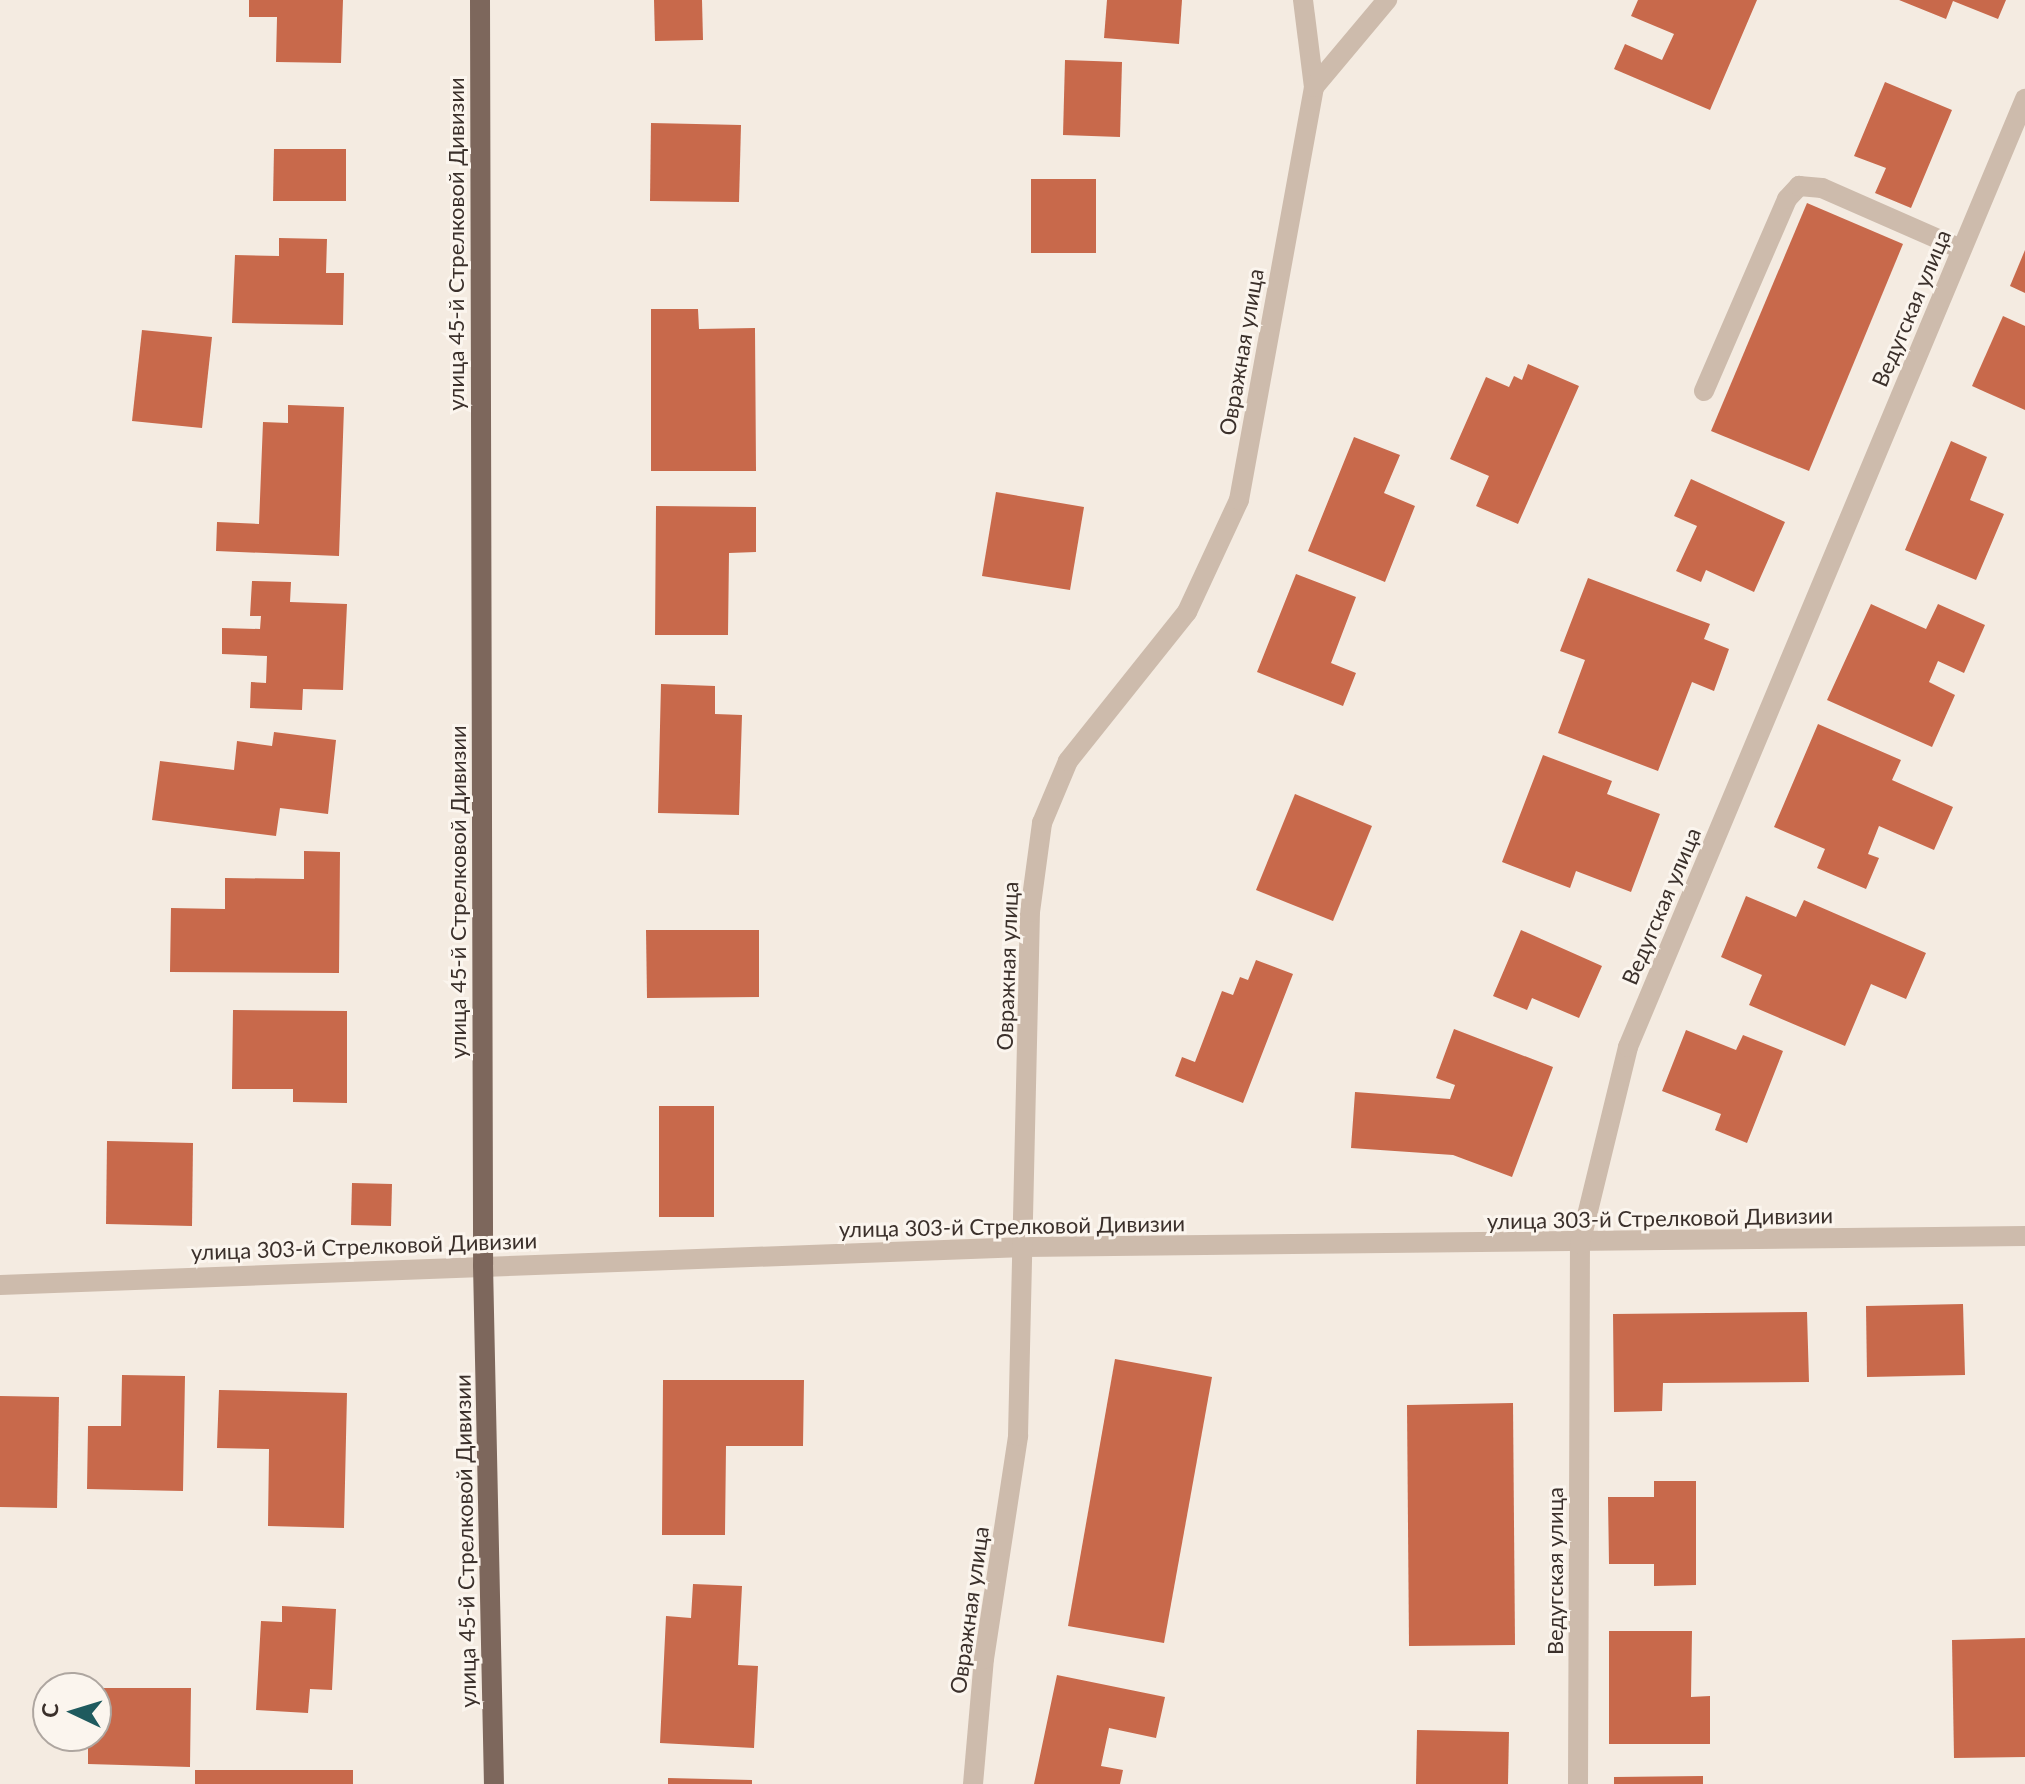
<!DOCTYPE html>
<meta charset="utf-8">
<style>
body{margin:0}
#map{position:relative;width:2025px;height:1784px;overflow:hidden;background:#f4ebe1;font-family:Lato,sans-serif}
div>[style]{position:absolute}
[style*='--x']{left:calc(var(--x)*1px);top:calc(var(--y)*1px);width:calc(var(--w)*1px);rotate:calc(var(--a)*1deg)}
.building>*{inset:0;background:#c8694b}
.minor>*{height:20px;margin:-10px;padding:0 10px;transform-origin:10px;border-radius:10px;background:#cdbbac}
.major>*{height:20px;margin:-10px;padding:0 10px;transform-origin:10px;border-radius:10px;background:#7d675c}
span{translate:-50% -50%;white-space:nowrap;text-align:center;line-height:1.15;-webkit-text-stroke:6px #fbf5ee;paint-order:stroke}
.street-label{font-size:22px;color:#3b302b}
.north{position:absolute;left:32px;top:1672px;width:80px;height:80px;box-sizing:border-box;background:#fbf5ee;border:2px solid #aea6a0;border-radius:50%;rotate:274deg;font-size:22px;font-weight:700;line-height:32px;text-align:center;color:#3b302b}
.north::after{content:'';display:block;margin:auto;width:28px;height:36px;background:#1f5a5e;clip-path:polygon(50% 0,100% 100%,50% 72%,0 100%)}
</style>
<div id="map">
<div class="building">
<i style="clip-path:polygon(249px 0,343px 0,341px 63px,276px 62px,277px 17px,249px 17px)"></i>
<i style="clip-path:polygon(654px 0,702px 0,703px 40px,655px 41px)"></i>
<i style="clip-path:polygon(1107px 0,1182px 0,1179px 44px,1104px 38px)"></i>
<i style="clip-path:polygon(1638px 0,1757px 0,1710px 110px,1614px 69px,1625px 44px,1662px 60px,1674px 34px,1631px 16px)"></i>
<i style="clip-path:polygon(1899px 0,2006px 0,1998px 19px,1953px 1px,1946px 19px)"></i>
<i style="clip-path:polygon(1065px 60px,1122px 62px,1120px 137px,1063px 135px)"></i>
<i style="clip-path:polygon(1885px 82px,1952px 110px,1911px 208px,1875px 193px,1886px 168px,1854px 156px)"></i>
<i style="clip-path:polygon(651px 123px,741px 125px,739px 202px,650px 201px)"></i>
<i style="clip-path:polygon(274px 149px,346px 149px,346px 201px,273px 201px)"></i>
<i style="clip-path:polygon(1031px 179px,1096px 179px,1096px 253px,1031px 253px)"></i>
<i style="clip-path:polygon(1807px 203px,1903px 244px,1809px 471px,1711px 431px)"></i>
<i style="clip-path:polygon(279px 238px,327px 239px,326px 273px,344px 273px,343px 325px,232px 323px,235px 255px,279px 256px)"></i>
<i style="clip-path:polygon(2025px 250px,2025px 293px,2010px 286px)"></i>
<i style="clip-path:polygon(651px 309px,698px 309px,699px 329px,755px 328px,756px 471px,651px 471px)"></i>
<i style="clip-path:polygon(2003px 316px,2025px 326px,2025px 410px,1972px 386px)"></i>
<i style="clip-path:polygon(142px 330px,212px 337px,202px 428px,132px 421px)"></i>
<i style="clip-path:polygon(1528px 364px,1579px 386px,1518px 524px,1476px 506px,1489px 476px,1450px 459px,1486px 377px,1509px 387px,1514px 376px,1522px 380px)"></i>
<i style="clip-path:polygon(288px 405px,344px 407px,339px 556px,216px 551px,217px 522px,259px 524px,263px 422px,288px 423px)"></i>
<i style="clip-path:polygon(1354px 437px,1400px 455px,1384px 493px,1415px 506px,1385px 582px,1308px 551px)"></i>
<i style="clip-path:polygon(1951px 441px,1987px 457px,1970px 500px,2004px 514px,1976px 580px,1905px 550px)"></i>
<i style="clip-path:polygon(1691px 479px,1785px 522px,1754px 592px,1706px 570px,1701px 582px,1676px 571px,1697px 526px,1674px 516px)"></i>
<i style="clip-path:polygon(996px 492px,1084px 507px,1070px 590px,982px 576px)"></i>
<i style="clip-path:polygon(656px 506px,756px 507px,756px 552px,729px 553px,728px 635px,655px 635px)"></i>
<i style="clip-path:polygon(1296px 574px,1356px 597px,1331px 663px,1356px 673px,1343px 706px,1257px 672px)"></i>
<i style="clip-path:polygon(1588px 578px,1710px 624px,1704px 639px,1729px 649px,1714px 691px,1692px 682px,1658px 771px,1558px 733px,1585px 660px,1560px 651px)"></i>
<i style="clip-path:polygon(252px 581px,291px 582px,290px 602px,347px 604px,343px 690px,303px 689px,302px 710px,250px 708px,251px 682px,266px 683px,267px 656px,222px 654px,222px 628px,260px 629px,261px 616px,250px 616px)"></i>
<i style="clip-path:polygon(1871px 604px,1926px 629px,1938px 604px,1985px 625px,1964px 673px,1938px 661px,1929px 682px,1955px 695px,1932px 747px,1827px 700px)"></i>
<i style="clip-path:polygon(661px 684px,715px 686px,715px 714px,742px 715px,739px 815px,658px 813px)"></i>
<i style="clip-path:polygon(1818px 724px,1901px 760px,1892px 780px,1953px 807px,1934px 850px,1879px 826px,1868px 854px,1879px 858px,1866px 889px,1817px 868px,1825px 849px,1774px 827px)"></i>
<i style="clip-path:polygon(274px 732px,336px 740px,328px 814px,280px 808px,276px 836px,152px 820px,160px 761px,234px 770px,237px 741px,272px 746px)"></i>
<i style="clip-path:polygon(1543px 755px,1612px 781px,1607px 794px,1660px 814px,1631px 892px,1576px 871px,1570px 888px,1502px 862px)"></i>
<i style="clip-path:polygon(1295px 794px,1372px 826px,1333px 921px,1256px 890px)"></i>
<i style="clip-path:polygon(304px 851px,340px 852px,339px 973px,170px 972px,171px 908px,225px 909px,225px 878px,304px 879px)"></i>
<i style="clip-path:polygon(1746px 896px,1796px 917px,1804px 900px,1926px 953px,1906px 999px,1871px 984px,1845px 1046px,1749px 1005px,1762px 975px,1721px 957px)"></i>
<i style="clip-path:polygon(646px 930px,759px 930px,759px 997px,647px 998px)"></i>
<i style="clip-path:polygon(1521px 930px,1602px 966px,1579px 1018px,1532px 998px,1527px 1010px,1493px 996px)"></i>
<i style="clip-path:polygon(1256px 960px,1293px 974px,1243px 1103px,1175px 1076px,1182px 1057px,1195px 1062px,1222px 991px,1233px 995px,1240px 977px,1248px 980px)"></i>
<i style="clip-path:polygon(233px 1010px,347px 1011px,347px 1103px,293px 1102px,293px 1089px,232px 1089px)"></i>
<i style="clip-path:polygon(1454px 1029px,1553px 1067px,1512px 1177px,1453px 1155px,1351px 1148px,1355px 1092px,1450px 1099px,1455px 1085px,1436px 1078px)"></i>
<i style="clip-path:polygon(1686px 1030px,1736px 1050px,1743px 1035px,1783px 1051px,1747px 1143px,1715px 1130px,1721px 1114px,1662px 1091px)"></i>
<i style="clip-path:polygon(659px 1106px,714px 1106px,714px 1217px,659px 1217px)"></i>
<i style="clip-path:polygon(107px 1141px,193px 1143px,192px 1226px,106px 1224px)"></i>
<i style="clip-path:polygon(352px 1183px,392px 1184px,391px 1226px,351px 1225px)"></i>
<i style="clip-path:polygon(1963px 1304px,1965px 1375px,1867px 1377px,1866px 1306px)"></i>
<i style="clip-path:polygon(1807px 1312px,1809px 1382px,1663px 1383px,1662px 1411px,1614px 1412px,1613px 1314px)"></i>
<i style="clip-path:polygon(1115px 1359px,1212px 1377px,1164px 1643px,1068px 1626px)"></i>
<i style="clip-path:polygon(122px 1375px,185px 1376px,183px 1491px,87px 1489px,88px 1426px,121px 1426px)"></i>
<i style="clip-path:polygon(663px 1380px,804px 1380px,803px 1446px,726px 1446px,725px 1535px,662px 1535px)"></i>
<i style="clip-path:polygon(219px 1390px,347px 1393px,344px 1528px,268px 1526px,269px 1449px,217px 1448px)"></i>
<i style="clip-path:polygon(0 1396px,59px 1397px,57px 1508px,0 1507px)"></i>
<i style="clip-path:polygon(1513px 1403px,1515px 1645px,1409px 1646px,1407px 1405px)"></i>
<i style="clip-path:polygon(1654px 1481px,1696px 1481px,1696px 1585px,1654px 1586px,1654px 1564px,1609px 1564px,1608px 1497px,1654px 1497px)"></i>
<i style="clip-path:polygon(693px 1584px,742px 1586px,738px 1665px,758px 1666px,754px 1748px,660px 1743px,666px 1616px,691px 1618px)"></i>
<i style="clip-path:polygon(282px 1606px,336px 1609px,332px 1690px,310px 1689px,308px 1713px,256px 1710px,261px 1621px,282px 1622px)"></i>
<i style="clip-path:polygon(1609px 1631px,1692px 1631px,1691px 1697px,1710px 1696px,1710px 1744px,1609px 1744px)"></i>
<i style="clip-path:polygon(2025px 1638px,2025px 1757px,1954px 1758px,1952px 1640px)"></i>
<i style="clip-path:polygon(1057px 1675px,1165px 1697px,1156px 1738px,1109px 1728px,1101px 1766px,1123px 1770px,1120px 1784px,1034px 1784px)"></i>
<i style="clip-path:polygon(96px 1688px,191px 1688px,190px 1767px,88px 1764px,88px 1736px,96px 1736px)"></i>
<i style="clip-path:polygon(1417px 1730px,1509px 1732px,1508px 1784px,1416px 1784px)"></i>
<i style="clip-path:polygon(195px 1770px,353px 1770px,353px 1784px,195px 1784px)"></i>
<i style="clip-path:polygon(1703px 1776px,1703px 1784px,1614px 1784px,1614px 1777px)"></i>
<i style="clip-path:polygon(668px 1778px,752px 1780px,752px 1784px,668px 1784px)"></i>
</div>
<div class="minor">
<i style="--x:1303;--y:0;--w:88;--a:82.8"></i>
<i style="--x:1704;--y:391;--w:209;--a:-66.6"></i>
<i style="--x:1787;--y:199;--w:18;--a:-47"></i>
<i style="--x:1799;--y:186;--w:23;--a:5"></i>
<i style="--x:1822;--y:188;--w:152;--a:23.7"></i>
<i style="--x:0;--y:1285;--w:1025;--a:-2.13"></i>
<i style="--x:1024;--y:1247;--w:1001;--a:-0.63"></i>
<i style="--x:973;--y:1784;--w:125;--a:-85"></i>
<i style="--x:984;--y:1659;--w:226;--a:-81.3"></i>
<i style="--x:1018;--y:1436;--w:524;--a:-88.69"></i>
<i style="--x:1030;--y:912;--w:90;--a:-82.3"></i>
<i style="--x:1042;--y:823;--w:67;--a:-67.2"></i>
<i style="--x:1068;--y:761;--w:191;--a:-51.4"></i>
<i style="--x:1187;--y:612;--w:123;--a:-65.1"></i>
<i style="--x:1239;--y:500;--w:420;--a:-79.7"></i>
<i style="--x:1314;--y:87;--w:114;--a:-50"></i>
<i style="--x:1578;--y:1784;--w:540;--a:-89.79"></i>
<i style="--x:1580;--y:1244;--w:203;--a:-76.3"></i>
<i style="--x:1628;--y:1047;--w:1028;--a:-67.28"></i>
</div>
<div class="major">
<i style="--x:480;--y:0;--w:1265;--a:89.86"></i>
<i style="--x:483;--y:1265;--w:519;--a:88.79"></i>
</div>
<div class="street-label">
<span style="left:456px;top:244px;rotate:-90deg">улица 45-й Стрелковой Дивизии</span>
<span style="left:1911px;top:308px;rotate:-67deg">Ведугская улица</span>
<span style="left:1241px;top:352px;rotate:-80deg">Овражная улица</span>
<span style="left:458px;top:892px;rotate:-90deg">улица 45-й Стрелковой Дивизии</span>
<span style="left:1661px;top:906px;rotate:-67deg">Ведугская улица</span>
<span style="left:1007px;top:966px;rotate:-88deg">Овражная улица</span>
<span style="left:1660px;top:1218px;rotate:-1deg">улица 303-й Стрелковой Дивизии</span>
<span style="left:1012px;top:1226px;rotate:-1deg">улица 303-й Стрелковой Дивизии</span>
<span style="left:364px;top:1246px;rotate:-2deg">улица 303-й Стрелковой Дивизии</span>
<span style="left:465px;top:1541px;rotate:-91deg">улица 45-й Стрелковой Дивизии</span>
<span style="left:1555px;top:1571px;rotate:-90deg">Ведугская улица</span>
<span style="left:969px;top:1610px;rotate:-82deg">Овражная улица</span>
</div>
<div class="north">С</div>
</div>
